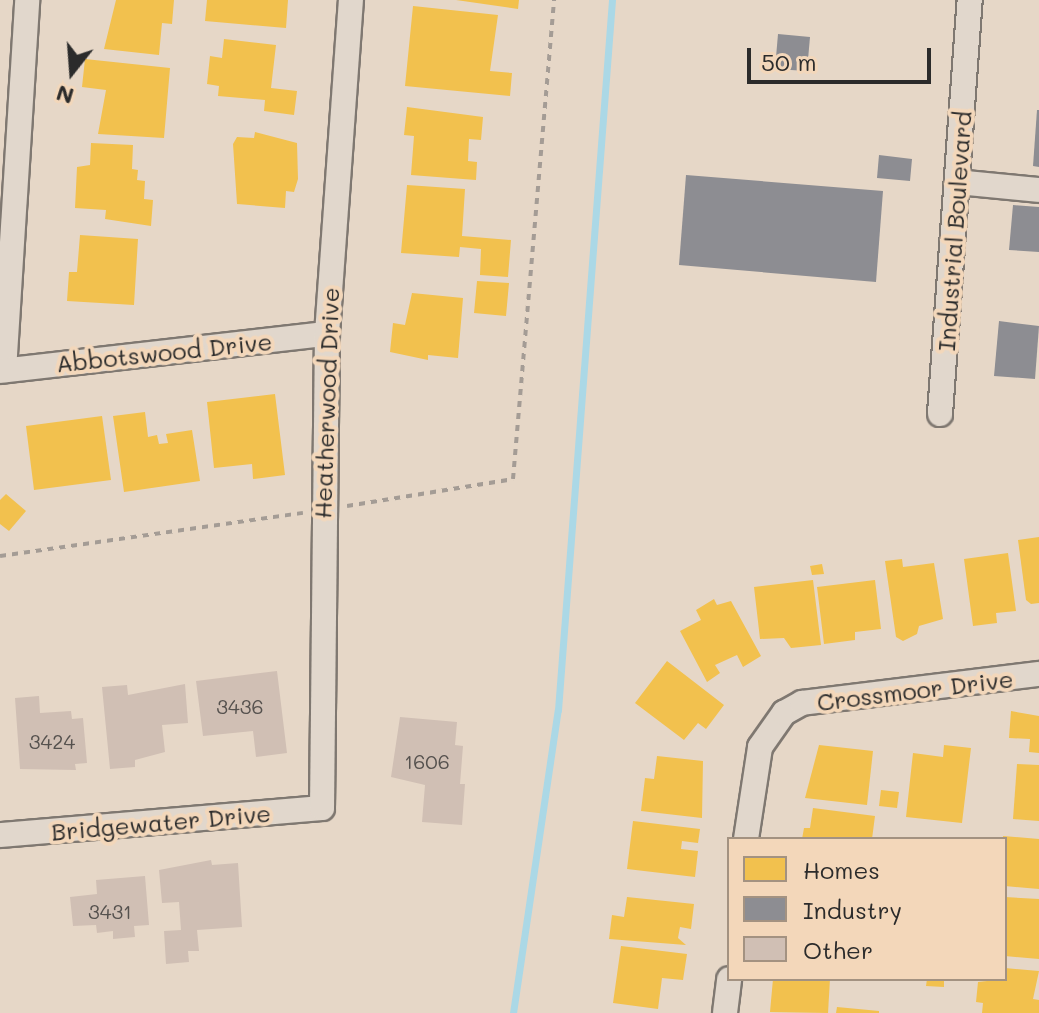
<!DOCTYPE html>
<style>
body{margin:0}
#map{position:relative;width:1039px;height:1013px;overflow:hidden;background:#e6d7c7;font-family:Mali,sans-serif}
div>[style]{position:absolute}
[style*='--x']{left:calc(var(--x)*1px);top:calc(var(--y)*1px);width:calc(var(--w)*1px);rotate:calc(var(--a)*1deg)}
.homes>*{inset:0;background:#f2c14e}
.industry>*{inset:0;background:#8d8d92}
.stream>*{height:7px;margin:-3.5px;padding:0 3.5px;transform-origin:3.5px;border-radius:3.5px;background:#abd8e6}
.building>*{inset:0;background:#d0bfb4}
.path>*{height:4px;margin-top:-2px;transform-origin:0;background:repeating-linear-gradient(90deg,#a49c95 0 6px,transparent 0 12px)}
.roads{filter:drop-shadow(2px 0 #7f7871) drop-shadow(-2px 0 #7f7871) drop-shadow(0 2px #7f7871) drop-shadow(0 -2px #7f7871)}
.minor>*{height:24px;margin:-12px;padding:0 12px;transform-origin:12px;border-radius:12px;background:#e1d7cc}
span{translate:-50% -50%;white-space:nowrap;text-align:center;line-height:1.15;-webkit-text-stroke:8px #f3d7ba;paint-order:stroke}
.number-label{font-size:20px;color:#55514e}
.number-label span{-webkit-text-stroke-width:0}
.street-label{font-size:24px;color:#2b2b2b}
.legend{position:absolute;left:727px;top:837px;width:280px;height:144px;box-sizing:border-box;background:#f3d7ba;border:2px solid #a39281;margin:0;padding:10px 14px;list-style:none;font-size:24px;color:#2b2b2b}
.legend li{display:flex;align-items:center;gap:16px;height:40px}
.legend b{width:40px;border:2px solid #a39281}
.north{position:absolute;left:32px;top:32px;width:80px;height:80px;-webkit-text-stroke:6px #f3d7ba;paint-order:stroke;rotate:197deg;font-size:22px;font-weight:700;line-height:32px;text-align:center;color:#2b2b2b}
.north::after{content:'';display:block;margin:auto;width:28px;height:36px;background:#2b2b2b;clip-path:polygon(50% 0,100% 100%,50% 72%,0 100%)}
.scale{position:absolute;left:747px;top:48px;width:184px;height:36px;box-sizing:border-box;border:4px solid #2b2b2b;border-top:0;padding-left:10px;font-size:24px;line-height:28px;white-space:nowrap;color:#2b2b2b;-webkit-text-stroke:6px #f3d7ba;paint-order:stroke}
</style>
<div id="map">
<div class="homes">
<i style="clip-path:polygon(116px 0,174px 0,172px 24px,162px 23px,159px 55px,104px 49px)"></i>
<i style="clip-path:polygon(207px 0,288px 0,286px 28px,205px 21px)"></i>
<i style="clip-path:polygon(456px 0,519px 0,518px 9px)"></i>
<i style="clip-path:polygon(413px 6px,498px 15px,490px 71px,512px 73px,510px 96px,405px 86px)"></i>
<i style="clip-path:polygon(224px 39px,276px 45px,271px 88px,297px 91px,294px 115px,264px 111px,265px 100px,218px 96px,219px 86px,207px 84px,210px 56px,222px 58px)"></i>
<i style="clip-path:polygon(85px 59px,170px 68px,164px 138px,98px 134px,106px 90px,82px 87px)"></i>
<i style="clip-path:polygon(407px 107px,483px 117px,481px 140px,469px 139px,468px 161px,477px 162px,476px 180px,411px 175px,414px 136px,404px 135px)"></i>
<i style="clip-path:polygon(255px 132px,297px 143px,298px 179px,294px 192px,286px 191px,285px 208px,237px 204px,233px 144px,237px 137px,254px 138px)"></i>
<i style="clip-path:polygon(91px 143px,133px 145px,132px 169px,138px 170px,137px 180px,145px 181px,144px 199px,153px 200px,151px 226px,105px 219px,106px 210px,75px 208px,77px 167px,90px 165px)"></i>
<i style="clip-path:polygon(407px 185px,465px 189px,462px 236px,511px 240px,508px 277px,480px 275px,481px 249px,460px 247px,459px 257px,401px 253px)"></i>
<i style="clip-path:polygon(80px 235px,138px 239px,134px 305px,67px 301px,69px 272px,77px 272px)"></i>
<i style="clip-path:polygon(477px 281px,509px 283px,506px 316px,474px 313px)"></i>
<i style="clip-path:polygon(412px 293px,463px 298px,458px 358px,428px 355px,428px 360px,390px 352px,393px 323px,405px 325px)"></i>
<i style="clip-path:polygon(275px 394px,285px 475px,253px 479px,252px 464px,214px 468px,207px 402px)"></i>
<i style="clip-path:polygon(145px 412px,148px 437px,157px 435px,159px 444px,168px 443px,166px 434px,192px 430px,200px 481px,124px 492px,113px 416px)"></i>
<i style="clip-path:polygon(102px 416px,111px 480px,34px 490px,26px 426px)"></i>
<i style="clip-path:polygon(6px 494px,26px 511px,9px 531px,0 524px,0 500px)"></i>
<i style="clip-path:polygon(1039px 537px,1039px 603px,1031px 604px,1026px 600px,1018px 540px)"></i>
<i style="clip-path:polygon(1008px 553px,1016px 611px,996px 613px,997px 623px,973px 626px,964px 559px)"></i>
<i style="clip-path:polygon(902px 559px,903px 567px,934px 563px,943px 619px,919px 626px,917px 634px,903px 641px,896px 637px,885px 561px)"></i>
<i style="clip-path:polygon(822px 564px,824px 574px,812px 575px,810px 566px)"></i>
<i style="clip-path:polygon(813px 580px,821px 645px,791px 648px,784px 638px,760px 639px,754px 587px)"></i>
<i style="clip-path:polygon(875px 580px,881px 629px,855px 632px,855px 640px,824px 644px,817px 587px)"></i>
<i style="clip-path:polygon(714px 599px,717px 605px,731px 601px,761px 656px,743px 667px,737px 655px,715px 665px,720px 673px,707px 682px,680px 631px,701px 620px,696px 610px)"></i>
<i style="clip-path:polygon(667px 661px,724px 705px,706px 729px,698px 723px,684px 740px,635px 703px)"></i>
<i style="clip-path:polygon(1011px 711px,1039px 716px,1039px 753px,1029px 752px,1030px 739px,1009px 738px)"></i>
<i style="clip-path:polygon(819px 745px,873px 751px,867px 805px,805px 798px)"></i>
<i style="clip-path:polygon(944px 745px,971px 748px,962px 823px,906px 817px,913px 753px,943px 757px)"></i>
<i style="clip-path:polygon(657px 756px,703px 761px,702px 818px,641px 811px,645px 778px,654px 779px)"></i>
<i style="clip-path:polygon(1017px 764px,1039px 765px,1039px 821px,1013px 819px)"></i>
<i style="clip-path:polygon(881px 790px,899px 792px,897px 808px,879px 806px)"></i>
<i style="clip-path:polygon(813px 808px,875px 816px,872px 839px,802px 839px,804px 828px,810px 828px)"></i>
<i style="clip-path:polygon(633px 821px,700px 829px,698px 843px,682px 841px,681px 849px,698px 851px,695px 877px,627px 869px)"></i>
<i style="clip-path:polygon(1003px 836px,1039px 839px,1039px 889px,1005px 886px)"></i>
<i style="clip-path:polygon(627px 897px,694px 904px,691px 929px,680px 927px,678px 938px,686px 945px,609px 939px,612px 915px,624px 917px)"></i>
<i style="clip-path:polygon(1005px 897px,1039px 899px,1039px 959px,1005px 956px)"></i>
<i style="clip-path:polygon(621px 946px,687px 954px,683px 980px,662px 978px,658px 1009px,613px 1003px)"></i>
<i style="clip-path:polygon(1005px 968px,1039px 971px,1033px 999px,1039px 1000px,1039px 1013px,982px 1013px,983px 1003px,976px 1002px,978px 982px,1005px 979px)"></i>
<i style="clip-path:polygon(773px 979px,830px 979px,828px 1013px,770px 1012px)"></i>
<i style="clip-path:polygon(927px 979px,944px 979px,944px 987px,926px 986px)"></i>
<i style="clip-path:polygon(837px 1007px,879px 1011px,879px 1013px,836px 1013px)"></i>
</div>
<div class="industry">
<i style="clip-path:polygon(778px 34px,810px 37px,807px 71px,775px 69px)"></i>
<i style="clip-path:polygon(1037px 110px,1039px 110px,1039px 167px,1033px 166px)"></i>
<i style="clip-path:polygon(879px 155px,912px 159px,910px 181px,877px 178px)"></i>
<i style="clip-path:polygon(686px 175px,883px 191px,876px 282px,679px 265px)"></i>
<i style="clip-path:polygon(1013px 205px,1039px 207px,1039px 252px,1009px 250px)"></i>
<i style="clip-path:polygon(999px 321px,1039px 326px,1035px 379px,994px 376px)"></i>
</div>
<div class="stream">
<i style="--x:513;--y:1013;--w:306;--a:-81.6"></i>
<i style="--x:558;--y:710;--w:712;--a:-85.65"></i>
</div>
<div class="building">
<i style="clip-path:polygon(277px 671px,287px 753px,256px 757px,253px 731px,203px 736px,196px 681px)"></i>
<i style="clip-path:polygon(185px 684px,188px 723px,162px 725px,165px 752px,135px 760px,135px 767px,110px 769px,102px 687px,127px 685px,128px 695px)"></i>
<i style="clip-path:polygon(39px 696px,40px 713px,71px 711px,72px 719px,83px 718px,87px 763px,75px 764px,76px 770px,20px 769px,15px 698px)"></i>
<i style="clip-path:polygon(400px 717px,457px 722px,455px 745px,463px 746px,460px 784px,465px 784px,462px 825px,422px 822px,425px 785px,391px 777px)"></i>
<i style="clip-path:polygon(211px 860px,212px 865px,238px 863px,242px 927px,197px 930px,199px 951px,188px 951px,189px 962px,166px 964px,164px 931px,181px 930px,179px 902px,162px 903px,159px 870px)"></i>
<i style="clip-path:polygon(145px 876px,149px 925px,134px 926px,135px 937px,113px 939px,113px 931px,97px 933px,96px 925px,73px 926px,70px 897px,97px 894px,96px 880px)"></i>
</div>
<div class="path">
<i style="--x:347;--y:506;--w:168;--a:-9.2"></i>
<i style="--x:513;--y:479;--w:481;--a:-85.1"></i>
<i style="--x:0;--y:556;--w:306;--a:-8.1"></i>
</div>
<div class="roads">
<div class="minor">
<i style="--x:957;--y:182;--w:82;--a:5.6"></i>
<i style="--x:4;--y:370;--w:371;--a:-86.4"></i>
<i style="--x:0;--y:371;--w:329;--a:-6.5"></i>
<i style="--x:940;--y:414;--w:415;--a:-85.9"></i>
<i style="--x:0;--y:835;--w:323;--a:-4.8"></i>
<i style="--x:322;--y:808;--w:474;--a:-89.4"></i>
<i style="--x:327;--y:334;--w:335;--a:-85.9"></i>
<i style="--x:746;--y:839;--w:93;--a:-81.3"></i>
<i style="--x:760;--y:747;--w:42;--a:-54.8"></i>
<i style="--x:784;--y:713;--w:21;--a:-29"></i>
<i style="--x:802;--y:703;--w:239;--a:-7"></i>
<i style="--x:725;--y:1013;--w:34;--a:-83"></i>
</div>
</div>
<div class="number-label">
<span style="left:240px;top:706px">3436</span>
<span style="left:52px;top:741px">3424</span>
<span style="left:427px;top:761px">1606</span>
<span style="left:110px;top:911px">3431</span>
</div>
<div class="street-label">
<span style="left:954px;top:231px;rotate:-86deg">Industrial Boulevard</span>
<span style="left:164px;top:352px;rotate:-6deg">Abbotswood Drive</span>
<span style="left:326px;top:403px;rotate:-88deg">Heatherwood Drive</span>
<span style="left:915px;top:690px;rotate:-7deg">Crossmoor Drive</span>
<span style="left:161px;top:822px;rotate:-5deg">Bridgewater Drive</span>
</div>
<ul class="legend">
<li><b style="height:22px;background:#f2c14e"></b>Homes</li>
<li><b style="height:22px;background:#8d8d92"></b>Industry</li>
<li><b style="height:22px;background:#d0bfb4"></b>Other</li>
</ul>
<div class="north">N</div>
<div class="scale">50 m</div>
</div>
